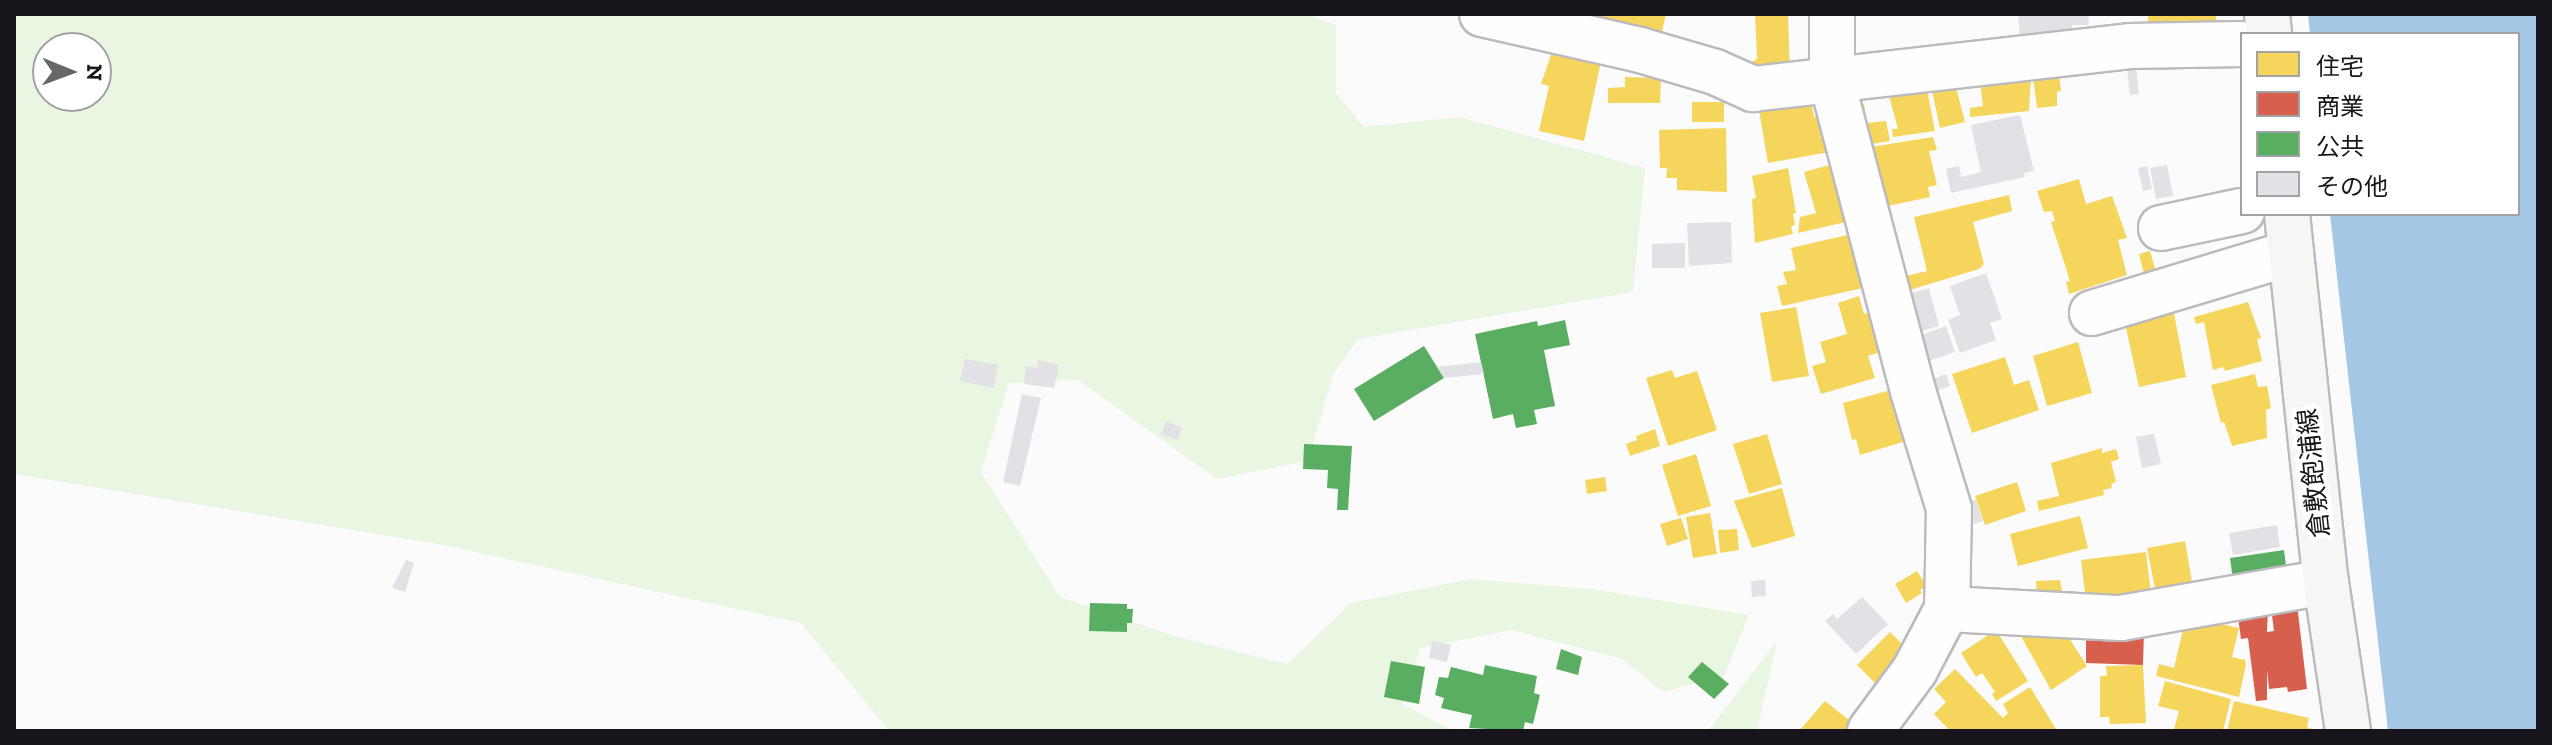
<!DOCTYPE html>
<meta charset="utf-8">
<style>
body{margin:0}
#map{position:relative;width:2552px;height:745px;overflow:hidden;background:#fbfbfc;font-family:"Zilla Slab","Noto Sans JP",serif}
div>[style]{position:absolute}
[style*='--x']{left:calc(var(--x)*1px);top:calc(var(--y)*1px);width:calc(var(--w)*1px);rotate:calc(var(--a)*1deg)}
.green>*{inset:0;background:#e9f6e1}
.water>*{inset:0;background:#a4c7e5}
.homes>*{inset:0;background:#f6d55c}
.shops>*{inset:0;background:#d6604d}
.public>*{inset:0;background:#5aae61}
.building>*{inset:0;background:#e2e1e5}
.roads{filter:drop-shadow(2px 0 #bbbabd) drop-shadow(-2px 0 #bbbabd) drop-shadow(0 2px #bbbabd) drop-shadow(0 -2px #bbbabd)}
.street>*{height:44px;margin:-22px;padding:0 22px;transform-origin:22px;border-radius:22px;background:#fefeff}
.primary>*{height:44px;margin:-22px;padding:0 22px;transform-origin:22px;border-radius:22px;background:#f8f6f5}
span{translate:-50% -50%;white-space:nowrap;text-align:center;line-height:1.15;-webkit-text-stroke:8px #fff;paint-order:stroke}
.street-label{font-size:26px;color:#17151b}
.frame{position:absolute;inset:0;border:16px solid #17151b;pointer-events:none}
.legend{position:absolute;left:2240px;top:32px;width:280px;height:184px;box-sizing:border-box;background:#fff;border:2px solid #a2a1a4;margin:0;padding:10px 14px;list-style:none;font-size:24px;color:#17151b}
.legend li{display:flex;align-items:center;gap:16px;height:40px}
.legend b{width:40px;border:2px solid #a2a1a4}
.north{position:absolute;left:32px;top:32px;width:80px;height:80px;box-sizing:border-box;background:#fff;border:2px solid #a2a1a4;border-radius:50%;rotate:91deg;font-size:22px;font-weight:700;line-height:32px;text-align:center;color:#17151b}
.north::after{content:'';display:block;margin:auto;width:28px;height:36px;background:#67666a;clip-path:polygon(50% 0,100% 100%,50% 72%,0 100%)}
</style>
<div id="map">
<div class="green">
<i style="clip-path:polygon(evenodd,14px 14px,1306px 14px,1336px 25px,1336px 93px,1364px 127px,1459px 117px,1645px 168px,1633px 292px,1358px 339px,1333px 375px,1308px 461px,1217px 479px,1078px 380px,1009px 383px,981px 472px,1060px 597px,1171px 635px,1287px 664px,1351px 603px,1470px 579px,1591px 589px,1749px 615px,1724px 676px,1663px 692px,1622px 659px,1512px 630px,1420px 648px,1402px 704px,1454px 731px,889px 731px,801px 623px,443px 545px,14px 474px,14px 14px,48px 48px,96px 48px,96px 96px,48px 96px,48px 48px)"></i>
<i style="clip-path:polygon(1777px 641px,1757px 731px,1708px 731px)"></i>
</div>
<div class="water">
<i style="clip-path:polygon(2308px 14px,2538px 14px,2538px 731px,2388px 731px,2330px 214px,2518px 214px,2518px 34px,2310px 34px)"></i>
</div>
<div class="homes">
<i style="clip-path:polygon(1599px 14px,1666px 14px,1658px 48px,1596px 32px)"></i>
<i style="clip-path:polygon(1755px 14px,1788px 14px,1790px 78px,1751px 79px,1750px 63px,1757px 59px)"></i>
<i style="clip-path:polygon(2148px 14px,2216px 14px,2216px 36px,2149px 37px)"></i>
<i style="clip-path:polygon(1554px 46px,1602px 57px,1584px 141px,1539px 131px,1549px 86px,1541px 84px)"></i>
<i style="clip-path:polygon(2058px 67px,2061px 91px,2057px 92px,2057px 106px,2037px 108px,2032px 69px)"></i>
<i style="clip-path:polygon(1979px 73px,2031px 77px,2029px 111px,1970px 117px,1970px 108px,1983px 106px)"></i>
<i style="clip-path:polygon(1953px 76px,1965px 122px,1940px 128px,1930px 81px)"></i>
<i style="clip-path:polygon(1625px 77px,1661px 78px,1660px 103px,1608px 103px,1608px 88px,1625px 87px)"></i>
<i style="clip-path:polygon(1925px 80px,1935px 131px,1893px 137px,1892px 129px,1898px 129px,1886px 85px)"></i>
<i style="clip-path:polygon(1810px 96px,1814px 117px,1822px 116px,1829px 152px,1768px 163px,1758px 104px)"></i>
<i style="clip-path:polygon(1692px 102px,1724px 102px,1724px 122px,1692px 122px)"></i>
<i style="clip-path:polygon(1864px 104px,1867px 123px,1886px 121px,1890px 141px,1854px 147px,1848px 108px)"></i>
<i style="clip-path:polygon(1726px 128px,1727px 192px,1677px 190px,1677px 178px,1666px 178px,1667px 168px,1660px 168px,1659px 130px)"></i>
<i style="clip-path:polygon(1933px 137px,1937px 150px,1929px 151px,1937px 185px,1928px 187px,1930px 197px,1870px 210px,1871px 147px)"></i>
<i style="clip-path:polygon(1837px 163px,1850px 221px,1798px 233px,1800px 217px,1816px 213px,1804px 172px)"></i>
<i style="clip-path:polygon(1788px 168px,1796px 213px,1793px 214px,1795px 225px,1791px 226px,1793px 234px,1755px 243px,1752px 199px,1756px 198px,1752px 176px)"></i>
<i style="clip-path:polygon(2079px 179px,2086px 204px,2112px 196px,2127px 238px,2118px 240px,2127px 275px,2069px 294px,2066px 282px,2070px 281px,2051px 222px,2055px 221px,2052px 211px,2044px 212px,2037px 191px)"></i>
<i style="clip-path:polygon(2009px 195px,2012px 211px,1973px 222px,1984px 264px,1979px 269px,1893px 295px,1893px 231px,1906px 276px,1927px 271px,1914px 217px)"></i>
<i style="clip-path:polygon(1856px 233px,1863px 288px,1782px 306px,1777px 286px,1787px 284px,1783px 272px,1796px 270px,1791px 248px)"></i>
<i style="clip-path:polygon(2150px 251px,2157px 275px,2145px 278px,2139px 254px)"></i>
<i style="clip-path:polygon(1859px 296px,1864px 314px,1875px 310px,1887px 350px,1868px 356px,1875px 378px,1821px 394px,1812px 366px,1826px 362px,1820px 342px,1847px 334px,1838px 303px)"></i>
<i style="clip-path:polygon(2248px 302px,2261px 338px,2257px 339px,2262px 361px,2225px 371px,2223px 367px,2213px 370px,2204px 322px,2196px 324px,2194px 317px)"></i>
<i style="clip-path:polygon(1796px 307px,1809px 376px,1772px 382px,1760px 313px)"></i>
<i style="clip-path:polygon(2173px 308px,2186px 377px,2139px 387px,2124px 319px)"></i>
<i style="clip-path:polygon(2078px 342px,2092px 393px,2047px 406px,2033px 356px)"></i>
<i style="clip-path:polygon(2005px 357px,2014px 385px,2029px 380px,2039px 410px,1972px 433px,1952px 374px)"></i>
<i style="clip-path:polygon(1672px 370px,1675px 378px,1697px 371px,1717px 430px,1668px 446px,1646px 378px)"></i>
<i style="clip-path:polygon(2255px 374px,2258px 387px,2267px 386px,2271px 408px,2266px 410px,2267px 438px,2232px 446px,2224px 422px,2221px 423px,2211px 385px)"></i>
<i style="clip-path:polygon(1902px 387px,1916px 438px,1860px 455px,1856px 439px,1852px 440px,1843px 403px)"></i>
<i style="clip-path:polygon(1655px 429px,1660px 446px,1630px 456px,1626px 444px,1637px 440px,1636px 436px)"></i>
<i style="clip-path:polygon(1767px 434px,1782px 484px,1749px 494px,1733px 444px)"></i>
<i style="clip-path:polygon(2102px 448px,2102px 453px,2116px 449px,2119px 459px,2111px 462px,2116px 482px,2111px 484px,2112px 488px,2103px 490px,2104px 495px,2039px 511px,2037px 501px,2059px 496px,2051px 463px)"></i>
<i style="clip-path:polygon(1696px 454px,1711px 506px,1678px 516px,1662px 465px)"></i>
<i style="clip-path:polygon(1605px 477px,1607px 491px,1587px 494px,1585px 480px)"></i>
<i style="clip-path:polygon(2017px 482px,2026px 511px,1985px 525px,1975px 496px)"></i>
<i style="clip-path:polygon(1782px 488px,1795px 536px,1752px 548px,1734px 501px)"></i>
<i style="clip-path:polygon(1710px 513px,1717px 554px,1693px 558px,1686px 517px)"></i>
<i style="clip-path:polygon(2080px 516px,2088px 548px,2018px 566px,2010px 534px)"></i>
<i style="clip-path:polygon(1681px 518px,1688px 539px,1667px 546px,1660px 524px)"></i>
<i style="clip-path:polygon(1737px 529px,1739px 550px,1720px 553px,1718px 530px)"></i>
<i style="clip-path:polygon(2185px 541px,2192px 582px,2155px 589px,2147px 548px)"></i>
<i style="clip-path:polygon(2146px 552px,2152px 602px,2038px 611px,2036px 581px,2060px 580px,2064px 600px,2086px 600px,2081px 560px)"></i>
<i style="clip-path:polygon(1917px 571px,1927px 586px,1920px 590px,1922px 593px,1906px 603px,1895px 584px)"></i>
<i style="clip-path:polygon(2186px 616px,2239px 628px,2232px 657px,2245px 660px,2246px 664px,2239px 697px,2156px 676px,2159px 664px,2174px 668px)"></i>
<i style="clip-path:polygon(2062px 627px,2087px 666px,2051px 690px,2018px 631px)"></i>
<i style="clip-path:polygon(1996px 630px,2028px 681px,1996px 701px,1992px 694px,1995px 692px,1982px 673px,1976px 677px,1961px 653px)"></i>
<i style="clip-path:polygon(1890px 632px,1921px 663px,1888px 696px,1857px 665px)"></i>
<i style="clip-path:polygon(2143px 665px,2146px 723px,2110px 724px,2109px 717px,2100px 717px,2100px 676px,2107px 676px,2106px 666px)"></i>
<i style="clip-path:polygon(1955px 669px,2003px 718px,2008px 713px,2003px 704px,2030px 687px,2056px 729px,1950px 731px,1934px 714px,1946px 702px,1934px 689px)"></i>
<i style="clip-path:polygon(2165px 681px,2231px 699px,2223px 731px,2174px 729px,2179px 711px,2158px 706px)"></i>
<i style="clip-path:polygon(1825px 701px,1858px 727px,1855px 731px,1799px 731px)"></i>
<i style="clip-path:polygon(2234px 701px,2309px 718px,2307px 727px,2317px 731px,2227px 731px)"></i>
</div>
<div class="shops">
<i style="clip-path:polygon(2297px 604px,2307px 689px,2288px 692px,2287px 687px,2269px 689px,2267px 670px,2267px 700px,2256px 701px,2248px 638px,2241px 639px,2238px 617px,2268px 608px,2267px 632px,2274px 631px,2271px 608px)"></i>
<i style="clip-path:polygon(2086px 629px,2144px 631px,2143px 665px,2086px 663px)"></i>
</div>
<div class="public">
<i style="clip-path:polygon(1565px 320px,1570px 345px,1544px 350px,1555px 406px,1534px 410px,1537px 424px,1516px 428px,1513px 414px,1493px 419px,1475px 334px,1537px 321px,1538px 326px)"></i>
<i style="clip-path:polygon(1424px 346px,1444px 378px,1374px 421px,1354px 389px)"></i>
<i style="clip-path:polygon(1304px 444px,1352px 446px,1348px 510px,1337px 510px,1338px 489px,1327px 488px,1328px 470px,1303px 469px)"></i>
<i style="clip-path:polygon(2284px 550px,2287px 573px,2233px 580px,2230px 558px)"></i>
<i style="clip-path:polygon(1090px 603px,1127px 604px,1127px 609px,1133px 609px,1132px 623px,1127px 623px,1127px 632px,1089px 631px)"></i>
<i style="clip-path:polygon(1561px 649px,1582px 657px,1578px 675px,1556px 669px)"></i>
<i style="clip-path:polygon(1391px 661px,1425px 667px,1419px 704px,1384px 697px)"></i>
<i style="clip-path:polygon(1702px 662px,1729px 684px,1714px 699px,1688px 677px)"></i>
<i style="clip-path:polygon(1485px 665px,1537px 676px,1534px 693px,1540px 695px,1533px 724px,1525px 722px,1523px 731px,1469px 728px,1472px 715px,1441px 708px,1444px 698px,1435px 695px,1439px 677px,1448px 678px,1451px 667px,1483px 675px)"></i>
</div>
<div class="building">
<i style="clip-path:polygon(2018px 14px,2088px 14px,2089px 25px,2072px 25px,2073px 50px,2020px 38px)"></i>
<i style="clip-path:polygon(2135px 58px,2139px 94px,2130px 95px,2126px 59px)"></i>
<i style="clip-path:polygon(2020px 115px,2034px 171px,2024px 173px,2025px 177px,1951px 193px,1946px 169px,1959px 166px,1961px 177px,1981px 172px,1971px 125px)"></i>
<i style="clip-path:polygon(2167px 165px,2173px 196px,2156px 199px,2150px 168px)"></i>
<i style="clip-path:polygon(2147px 166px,2152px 189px,2143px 191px,2138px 168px)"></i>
<i style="clip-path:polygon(1731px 222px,1732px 263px,1689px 266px,1687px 223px)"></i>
<i style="clip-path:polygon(1685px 243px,1685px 268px,1652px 268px,1652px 244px)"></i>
<i style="clip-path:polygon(1986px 273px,2002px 319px,1990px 323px,1996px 340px,1960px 353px,1948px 320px,1960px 315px,1950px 286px)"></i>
<i style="clip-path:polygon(1929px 288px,1939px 326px,1905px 336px,1894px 298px)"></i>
<i style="clip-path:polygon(1946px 326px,1955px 352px,1913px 366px,1905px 341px)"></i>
<i style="clip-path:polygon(965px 359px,998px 365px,994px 388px,960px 381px)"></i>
<i style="clip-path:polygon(1038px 360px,1059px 365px,1054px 388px,1024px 384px,1026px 366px,1038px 368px)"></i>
<i style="clip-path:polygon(1481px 362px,1484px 374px,1444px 378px,1437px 367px)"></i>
<i style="clip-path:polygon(1946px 374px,1950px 386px,1927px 394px,1922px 383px)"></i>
<i style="clip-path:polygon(1022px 394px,1041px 398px,1020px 486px,1003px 482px)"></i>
<i style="clip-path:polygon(1166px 421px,1182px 428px,1177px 440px,1161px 434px)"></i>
<i style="clip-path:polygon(2154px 434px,2161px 464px,2142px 468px,2136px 437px)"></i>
<i style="clip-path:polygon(1976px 500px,1983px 521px,1974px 524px,1967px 502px)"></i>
<i style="clip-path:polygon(2277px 525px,2280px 547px,2233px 555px,2229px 533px)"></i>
<i style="clip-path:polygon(406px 560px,414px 563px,405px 592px,392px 588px)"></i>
<i style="clip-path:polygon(1765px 580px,1766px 596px,1752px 597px,1751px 581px)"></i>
<i style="clip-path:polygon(1862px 597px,1888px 624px,1856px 654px,1825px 621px,1833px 614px,1837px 619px)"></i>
<i style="clip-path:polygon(1432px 641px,1451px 645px,1447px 662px,1429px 658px)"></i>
</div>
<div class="roads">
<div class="street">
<i style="--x:1482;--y:14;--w:162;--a:12.8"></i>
<i style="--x:1640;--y:50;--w:78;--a:16.3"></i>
<i style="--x:1715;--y:72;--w:42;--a:24.1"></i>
<i style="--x:1753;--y:89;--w:379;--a:-6.5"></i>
<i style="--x:2130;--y:46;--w:112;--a:-1"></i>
<i style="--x:1832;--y:14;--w:68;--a:90"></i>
<i style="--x:1832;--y:82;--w:319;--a:75.3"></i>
<i style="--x:1913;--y:391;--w:123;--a:73"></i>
<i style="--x:1949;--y:509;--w:100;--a:91.1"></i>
<i style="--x:1947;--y:609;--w:69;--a:117.7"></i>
<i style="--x:1915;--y:670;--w:76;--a:126.4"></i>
<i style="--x:2161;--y:228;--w:83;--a:-11.9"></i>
<i style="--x:2092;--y:313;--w:208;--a:-16.8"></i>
<i style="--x:1947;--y:609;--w:174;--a:3"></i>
<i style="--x:2121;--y:618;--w:208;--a:-10"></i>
</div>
<div class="primary">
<i style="--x:2267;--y:14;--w:20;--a:84"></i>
<i style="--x:2287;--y:214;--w:370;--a:84"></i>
<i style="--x:2326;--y:582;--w:151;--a:81.6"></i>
</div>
</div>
<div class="street-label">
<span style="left:2314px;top:473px;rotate:-96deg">倉敷飽浦線</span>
</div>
<div class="frame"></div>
<ul class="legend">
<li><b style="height:22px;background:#f6d55c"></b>住宅</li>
<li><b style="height:22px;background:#d6604d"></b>商業</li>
<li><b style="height:22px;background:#5aae61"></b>公共</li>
<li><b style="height:22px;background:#e2e1e5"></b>その他</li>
</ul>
<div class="north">N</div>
</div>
